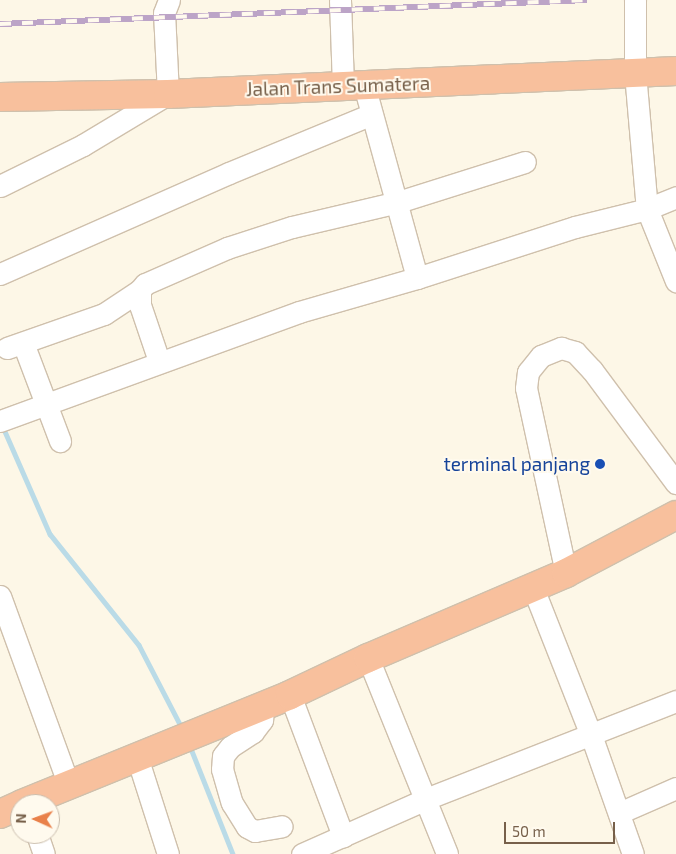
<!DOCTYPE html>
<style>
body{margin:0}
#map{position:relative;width:676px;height:854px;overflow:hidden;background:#fdf7e7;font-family:"Exo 2",sans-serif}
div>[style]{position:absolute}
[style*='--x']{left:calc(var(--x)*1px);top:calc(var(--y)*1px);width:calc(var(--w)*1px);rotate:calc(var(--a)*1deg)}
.stream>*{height:4.5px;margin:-2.25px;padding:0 2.25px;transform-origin:2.25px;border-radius:2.25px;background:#badbe7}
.roads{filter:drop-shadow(1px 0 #cfc0ac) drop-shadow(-1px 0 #cfc0ac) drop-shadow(0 1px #cfc0ac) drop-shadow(0 -1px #cfc0ac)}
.minor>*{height:21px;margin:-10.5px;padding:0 10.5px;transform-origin:10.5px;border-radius:10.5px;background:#fff}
.highway>*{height:28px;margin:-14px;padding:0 14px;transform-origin:14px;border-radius:14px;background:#f8c09d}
.rail>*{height:5.5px;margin-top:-2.75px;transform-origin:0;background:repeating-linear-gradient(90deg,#fffaee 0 11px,#bca4c7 0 22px);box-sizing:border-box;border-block:1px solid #bca4c7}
.dots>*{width:14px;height:14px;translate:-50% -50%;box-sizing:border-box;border:2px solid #fffaee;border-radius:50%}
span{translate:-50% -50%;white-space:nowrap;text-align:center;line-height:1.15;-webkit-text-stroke:4px #fffaee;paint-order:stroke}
.street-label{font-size:19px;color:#77604a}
.transit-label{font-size:19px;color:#164399}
.right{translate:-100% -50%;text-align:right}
.north{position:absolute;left:10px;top:794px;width:50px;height:50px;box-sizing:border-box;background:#fffaee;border:1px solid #c9bcac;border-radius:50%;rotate:272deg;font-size:14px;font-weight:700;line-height:20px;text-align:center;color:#77604a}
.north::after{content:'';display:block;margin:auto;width:18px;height:22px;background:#e9814a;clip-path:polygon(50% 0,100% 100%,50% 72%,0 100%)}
.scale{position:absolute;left:504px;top:822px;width:111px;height:22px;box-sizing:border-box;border:2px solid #77604a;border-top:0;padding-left:6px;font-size:15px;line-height:18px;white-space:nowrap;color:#77604a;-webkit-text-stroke:4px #fffaee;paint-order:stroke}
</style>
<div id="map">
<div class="stream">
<i style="--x:3;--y:427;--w:117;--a:66.3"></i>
<i style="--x:50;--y:534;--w:142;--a:51.3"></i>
<i style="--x:139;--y:645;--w:96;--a:62.6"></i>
<i style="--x:190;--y:746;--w:116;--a:68.3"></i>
</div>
<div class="roads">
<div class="minor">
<i style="--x:340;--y:0;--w:86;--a:88"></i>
<i style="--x:635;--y:0;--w:73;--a:90"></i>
<i style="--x:635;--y:73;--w:137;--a:85"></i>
<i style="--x:647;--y:209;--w:78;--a:68.1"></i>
<i style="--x:364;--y:85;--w:200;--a:74.6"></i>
<i style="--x:0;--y:186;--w:93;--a:-26.3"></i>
<i style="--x:83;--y:145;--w:99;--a:-31"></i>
<i style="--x:168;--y:94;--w:81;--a:-92.8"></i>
<i style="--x:164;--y:13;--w:14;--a:-69"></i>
<i style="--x:0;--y:274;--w:250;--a:-23.8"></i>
<i style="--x:229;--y:173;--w:152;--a:-22.4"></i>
<i style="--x:23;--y:343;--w:105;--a:69.3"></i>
<i style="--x:7;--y:348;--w:103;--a:-19.3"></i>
<i style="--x:104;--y:314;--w:43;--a:-33.7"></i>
<i style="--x:159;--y:361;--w:59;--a:-108.7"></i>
<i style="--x:140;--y:305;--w:15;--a:-90"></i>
<i style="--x:140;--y:290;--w:8;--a:-50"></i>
<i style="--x:145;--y:284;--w:90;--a:-23.7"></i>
<i style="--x:227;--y:248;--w:68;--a:-17.9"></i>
<i style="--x:292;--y:227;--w:109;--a:-13.3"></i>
<i style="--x:398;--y:202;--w:133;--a:-17.5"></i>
<i style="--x:0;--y:421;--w:318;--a:-20"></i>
<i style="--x:299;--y:312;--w:123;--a:-16.1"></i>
<i style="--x:417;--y:278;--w:166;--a:-17.9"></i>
<i style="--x:575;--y:227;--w:74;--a:-14"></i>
<i style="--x:647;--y:209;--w:31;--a:-22"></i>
<i style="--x:566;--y:573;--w:189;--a:-102.2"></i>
<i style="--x:526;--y:388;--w:16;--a:-83"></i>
<i style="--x:528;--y:372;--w:21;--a:-51"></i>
<i style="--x:541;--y:356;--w:22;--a:-22"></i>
<i style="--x:561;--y:348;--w:15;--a:16"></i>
<i style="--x:575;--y:352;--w:25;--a:47"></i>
<i style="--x:592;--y:370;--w:141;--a:53.4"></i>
<i style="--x:533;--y:588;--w:158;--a:68.5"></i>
<i style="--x:591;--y:735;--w:126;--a:70.6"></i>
<i style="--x:0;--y:596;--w:202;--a:70"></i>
<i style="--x:368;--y:658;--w:211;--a:68"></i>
<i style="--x:290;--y:695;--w:151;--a:69.4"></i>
<i style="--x:263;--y:707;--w:13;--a:94"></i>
<i style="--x:262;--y:720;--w:15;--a:127"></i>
<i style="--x:253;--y:732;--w:27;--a:147"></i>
<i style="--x:230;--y:747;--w:11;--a:128"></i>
<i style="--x:223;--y:756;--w:13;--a:94"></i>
<i style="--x:222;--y:769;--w:35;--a:74"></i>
<i style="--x:232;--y:803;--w:28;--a:58"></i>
<i style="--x:247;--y:827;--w:9;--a:27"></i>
<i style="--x:255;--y:831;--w:27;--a:-10"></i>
<i style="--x:137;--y:757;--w:102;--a:72.3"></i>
<i style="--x:619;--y:813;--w:62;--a:-23.7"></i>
<i style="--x:37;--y:834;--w:21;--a:71"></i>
<i style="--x:302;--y:854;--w:136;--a:-23.9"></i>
<i style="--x:426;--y:799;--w:269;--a:-21.4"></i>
</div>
<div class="highway">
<i style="--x:0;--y:97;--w:168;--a:-1"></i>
<i style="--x:168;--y:94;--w:509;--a:-2.59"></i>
<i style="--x:22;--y:804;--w:289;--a:-22.1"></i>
<i style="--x:290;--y:695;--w:86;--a:-25.4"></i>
<i style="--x:368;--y:658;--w:215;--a:-23.2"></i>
<i style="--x:566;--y:573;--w:124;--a:-27.8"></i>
<i style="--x:0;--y:814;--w:22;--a:-24"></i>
</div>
</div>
<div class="rail">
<i style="--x:0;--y:24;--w:587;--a:-2.34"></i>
</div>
<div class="dots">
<i style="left:600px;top:464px;background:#1a4fb4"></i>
</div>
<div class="street-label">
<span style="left:338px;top:86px;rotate:-2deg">Jalan Trans Sumatera</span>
</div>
<div class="transit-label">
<span class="right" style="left:590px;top:464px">terminal panjang</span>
</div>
<div class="north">N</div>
<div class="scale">50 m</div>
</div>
